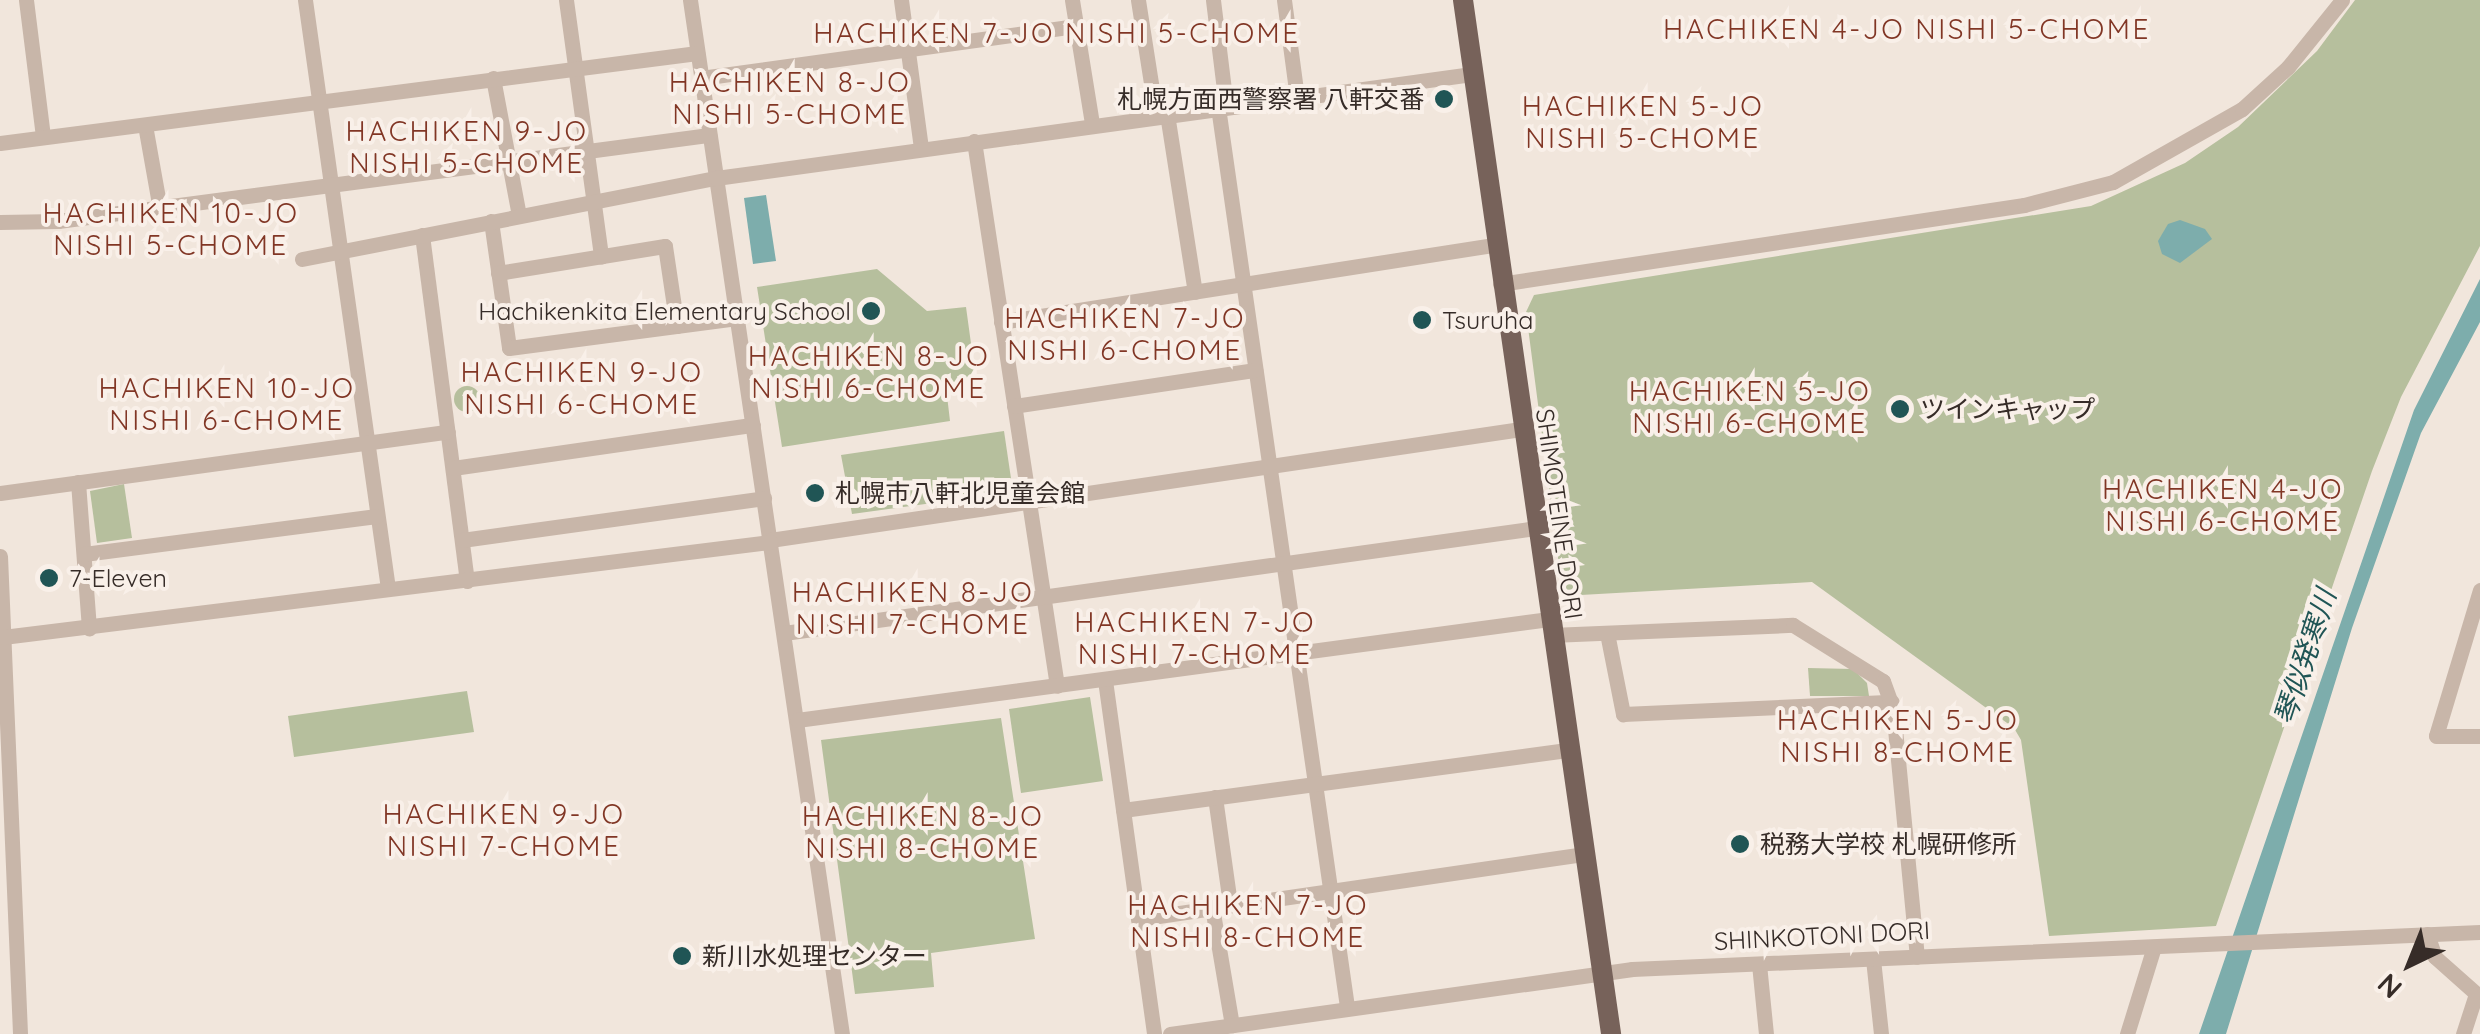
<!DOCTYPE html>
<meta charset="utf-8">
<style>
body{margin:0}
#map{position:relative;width:2480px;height:1034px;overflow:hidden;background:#f1e6dc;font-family:Quicksand,"Noto Sans JP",sans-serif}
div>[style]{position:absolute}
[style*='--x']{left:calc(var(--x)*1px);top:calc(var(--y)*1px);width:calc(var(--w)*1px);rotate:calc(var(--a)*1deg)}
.green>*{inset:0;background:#b6bf9d}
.round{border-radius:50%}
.water>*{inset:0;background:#7dadac}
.minor>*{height:15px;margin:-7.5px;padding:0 7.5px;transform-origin:7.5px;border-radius:7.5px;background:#c8b6a9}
.major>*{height:20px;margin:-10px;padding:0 10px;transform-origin:10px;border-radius:10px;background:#77625a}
.dots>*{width:28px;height:28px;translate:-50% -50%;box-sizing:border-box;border:5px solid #f9f0e9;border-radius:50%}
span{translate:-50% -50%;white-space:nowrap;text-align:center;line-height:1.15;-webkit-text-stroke:8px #f9f0e9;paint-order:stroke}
.poi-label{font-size:25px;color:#362c28}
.right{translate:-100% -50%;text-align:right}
.left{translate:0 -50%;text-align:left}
.street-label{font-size:25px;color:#362c28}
.neighbourhood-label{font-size:28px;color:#813625;letter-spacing:2.5px}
.water-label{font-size:28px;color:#205555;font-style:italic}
.north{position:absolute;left:2360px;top:914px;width:100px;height:100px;-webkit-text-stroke:8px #f9f0e9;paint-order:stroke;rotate:223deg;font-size:28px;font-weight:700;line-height:40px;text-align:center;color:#362c28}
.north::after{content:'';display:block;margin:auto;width:35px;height:45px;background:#362c28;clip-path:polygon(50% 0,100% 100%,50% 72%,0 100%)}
</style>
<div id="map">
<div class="green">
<i style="clip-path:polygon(2355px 0,2480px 0,2480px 246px,2401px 397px,2372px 471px,2216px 926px,2049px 936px,2021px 740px,2014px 728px,1812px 582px,1563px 596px,1526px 312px,1534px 295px,2091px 206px,2185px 163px,2238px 127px,2317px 51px)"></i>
<i style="clip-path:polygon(877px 269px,927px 311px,966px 307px,976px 380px,946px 387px,950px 421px,782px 447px,757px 287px)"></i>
<i class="round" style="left:454px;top:386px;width:26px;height:26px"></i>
<i style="clip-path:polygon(1004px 431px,1013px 492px,852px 514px,841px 455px)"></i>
<i style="clip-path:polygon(124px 484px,132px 538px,97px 543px,90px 491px)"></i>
<i style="clip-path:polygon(1808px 668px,1853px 669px,1867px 683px,1869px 696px,1810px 696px)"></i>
<i style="clip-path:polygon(467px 691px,474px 732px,294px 757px,288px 716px)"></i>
<i style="clip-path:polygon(1090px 697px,1103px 781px,1021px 793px,1009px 709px)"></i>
<i style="clip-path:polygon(1001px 718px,1035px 939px,931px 953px,934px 987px,855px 994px,821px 740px)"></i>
</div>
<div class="water">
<i style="clip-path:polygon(766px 195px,776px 261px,753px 264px,744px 198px)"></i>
<i style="clip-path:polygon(2180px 220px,2205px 229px,2212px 239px,2180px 263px,2162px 254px,2158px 241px,2168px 224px)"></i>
<i style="clip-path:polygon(2480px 279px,2480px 322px,2421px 433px,2352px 628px,2226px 1034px,2199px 1034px,2414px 410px)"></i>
</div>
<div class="minor">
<i style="--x:26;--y:0;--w:138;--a:82.9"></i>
<i style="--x:305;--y:0;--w:594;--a:81.97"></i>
<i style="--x:566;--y:0;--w:259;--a:82.2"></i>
<i style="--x:690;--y:0;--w:1045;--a:81.64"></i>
<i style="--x:901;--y:0;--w:149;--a:82.3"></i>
<i style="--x:1072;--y:0;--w:125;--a:80.8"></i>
<i style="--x:1138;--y:0;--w:116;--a:81.1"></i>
<i style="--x:1213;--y:0;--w:107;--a:83"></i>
<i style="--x:1284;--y:0;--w:98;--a:82.4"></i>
<i style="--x:493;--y:78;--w:140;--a:79.3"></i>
<i style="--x:701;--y:78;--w:379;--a:-7.9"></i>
<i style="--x:1218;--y:107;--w:909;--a:81.84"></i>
<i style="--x:1167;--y:114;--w:180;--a:81.1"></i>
<i style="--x:145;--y:125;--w:85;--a:79.9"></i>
<i style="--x:974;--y:141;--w:551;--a:81.34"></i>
<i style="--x:0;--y:143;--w:703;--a:-7.36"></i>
<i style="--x:491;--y:221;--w:128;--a:81.9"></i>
<i style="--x:509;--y:348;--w:230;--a:-7.5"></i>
<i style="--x:0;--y:222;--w:58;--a:-1"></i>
<i style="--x:58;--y:221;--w:657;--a:-7.53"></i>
<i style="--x:422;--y:235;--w:349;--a:82.6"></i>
<i style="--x:302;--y:259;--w:422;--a:-11.1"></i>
<i style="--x:716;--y:178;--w:763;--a:-7.83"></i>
<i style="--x:498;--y:273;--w:169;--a:-9.2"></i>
<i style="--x:665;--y:246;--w:81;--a:81.5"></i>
<i style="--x:1500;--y:284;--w:530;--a:-8.57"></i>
<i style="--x:2024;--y:205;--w:92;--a:-14.5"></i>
<i style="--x:2113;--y:182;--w:148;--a:-29.5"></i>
<i style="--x:2242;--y:109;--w:62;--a:-42.4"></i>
<i style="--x:2288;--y:67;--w:86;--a:-51.1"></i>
<i style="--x:1001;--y:322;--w:499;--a:-8.9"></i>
<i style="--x:1014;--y:406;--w:244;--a:-8.5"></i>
<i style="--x:453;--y:468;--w:303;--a:-8.2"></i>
<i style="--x:78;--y:482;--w:147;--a:85.7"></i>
<i style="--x:0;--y:493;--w:452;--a:-7.8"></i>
<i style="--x:462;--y:540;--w:305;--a:-7.9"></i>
<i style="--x:770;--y:540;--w:759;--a:-8.41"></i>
<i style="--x:84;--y:554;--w:295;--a:-7.4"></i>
<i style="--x:0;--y:556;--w:478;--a:87.6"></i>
<i style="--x:2480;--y:590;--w:152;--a:106.8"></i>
<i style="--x:2436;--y:736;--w:44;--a:0"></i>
<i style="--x:784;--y:633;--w:759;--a:-7.95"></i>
<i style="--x:1607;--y:633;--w:83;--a:78.8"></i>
<i style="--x:1623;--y:714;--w:269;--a:-2.6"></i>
<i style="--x:1551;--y:635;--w:242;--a:-2.4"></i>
<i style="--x:1793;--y:625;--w:106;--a:31.9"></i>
<i style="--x:1883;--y:681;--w:29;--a:70"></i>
<i style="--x:1893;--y:708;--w:250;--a:84.5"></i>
<i style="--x:3;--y:637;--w:773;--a:-7.06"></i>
<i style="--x:1105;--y:680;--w:357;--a:82.1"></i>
<i style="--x:797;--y:720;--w:759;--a:-7.65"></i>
<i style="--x:1215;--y:797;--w:108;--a:82"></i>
<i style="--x:1123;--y:810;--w:448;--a:-7.7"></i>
<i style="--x:1212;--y:907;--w:120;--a:80.4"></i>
<i style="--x:1138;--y:919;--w:448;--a:-8.3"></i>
<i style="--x:2427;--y:934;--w:24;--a:71"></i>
<i style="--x:2435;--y:957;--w:60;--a:41.6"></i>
<i style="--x:1873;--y:959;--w:75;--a:83.9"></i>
<i style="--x:1759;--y:964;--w:70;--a:84.3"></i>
<i style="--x:1170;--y:1034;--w:467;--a:-8"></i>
<i style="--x:1632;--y:969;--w:849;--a:-2.5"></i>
<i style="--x:2127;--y:1034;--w:91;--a:-72.8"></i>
<i style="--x:2463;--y:1034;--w:42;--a:-72"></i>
</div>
<div class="major">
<i style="--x:1463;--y:0;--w:1045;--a:81.85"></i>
</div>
<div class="dots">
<i style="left:1444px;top:99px;background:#205555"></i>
<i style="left:871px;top:311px;background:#205555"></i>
<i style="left:1422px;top:320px;background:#205555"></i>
<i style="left:1900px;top:409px;background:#205555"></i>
<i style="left:815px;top:493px;background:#205555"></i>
<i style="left:49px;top:578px;background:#205555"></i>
<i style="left:1740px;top:844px;background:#205555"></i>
<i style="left:682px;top:956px;background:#205555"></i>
</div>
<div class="poi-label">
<span class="right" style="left:1424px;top:99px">札幌方面西警察署 八軒交番</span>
<span class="right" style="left:851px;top:311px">Hachikenkita Elementary School</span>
<span class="left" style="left:1442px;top:320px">Tsuruha</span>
<span class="left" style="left:1920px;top:409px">ツインキャップ</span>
<span class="left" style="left:835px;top:493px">札幌市八軒北児童会館</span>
<span class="left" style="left:69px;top:578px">7-Eleven</span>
<span class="left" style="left:1760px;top:844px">税務大学校 札幌研修所</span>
<span class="left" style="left:702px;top:956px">新川水処理センター</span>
</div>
<div class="street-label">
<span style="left:1559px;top:514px;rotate:82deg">SHIMOTEINE DORI</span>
<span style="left:1822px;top:936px;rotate:-3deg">SHINKOTONI DORI</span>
</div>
<div class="neighbourhood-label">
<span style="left:1907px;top:29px">HACHIKEN 4-JO NISHI 5-CHOME</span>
<span style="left:1057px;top:33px">HACHIKEN 7-JO NISHI 5-CHOME</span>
<span style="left:790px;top:98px">HACHIKEN 8-JO<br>NISHI 5-CHOME</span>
<span style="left:1643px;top:122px">HACHIKEN 5-JO<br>NISHI 5-CHOME</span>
<span style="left:467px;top:147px">HACHIKEN 9-JO<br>NISHI 5-CHOME</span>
<span style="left:171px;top:229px">HACHIKEN 10-JO<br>NISHI 5-CHOME</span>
<span style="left:1125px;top:334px">HACHIKEN 7-JO<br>NISHI 6-CHOME</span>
<span style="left:869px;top:372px">HACHIKEN 8-JO<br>NISHI 6-CHOME</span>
<span style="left:582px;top:388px">HACHIKEN 9-JO<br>NISHI 6-CHOME</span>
<span style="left:227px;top:404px">HACHIKEN 10-JO<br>NISHI 6-CHOME</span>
<span style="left:1750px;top:407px">HACHIKEN 5-JO<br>NISHI 6-CHOME</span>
<span style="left:2223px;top:505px">HACHIKEN 4-JO<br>NISHI 6-CHOME</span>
<span style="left:913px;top:608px">HACHIKEN 8-JO<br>NISHI 7-CHOME</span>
<span style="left:1195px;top:638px">HACHIKEN 7-JO<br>NISHI 7-CHOME</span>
<span style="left:1898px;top:736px">HACHIKEN 5-JO<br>NISHI 8-CHOME</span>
<span style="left:504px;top:830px">HACHIKEN 9-JO<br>NISHI 7-CHOME</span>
<span style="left:923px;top:832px">HACHIKEN 8-JO<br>NISHI 8-CHOME</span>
<span style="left:1248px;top:921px">HACHIKEN 7-JO<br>NISHI 8-CHOME</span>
</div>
<div class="water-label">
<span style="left:2305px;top:657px;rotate:-72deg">琴似発寒川</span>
</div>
<div class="north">N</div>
</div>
